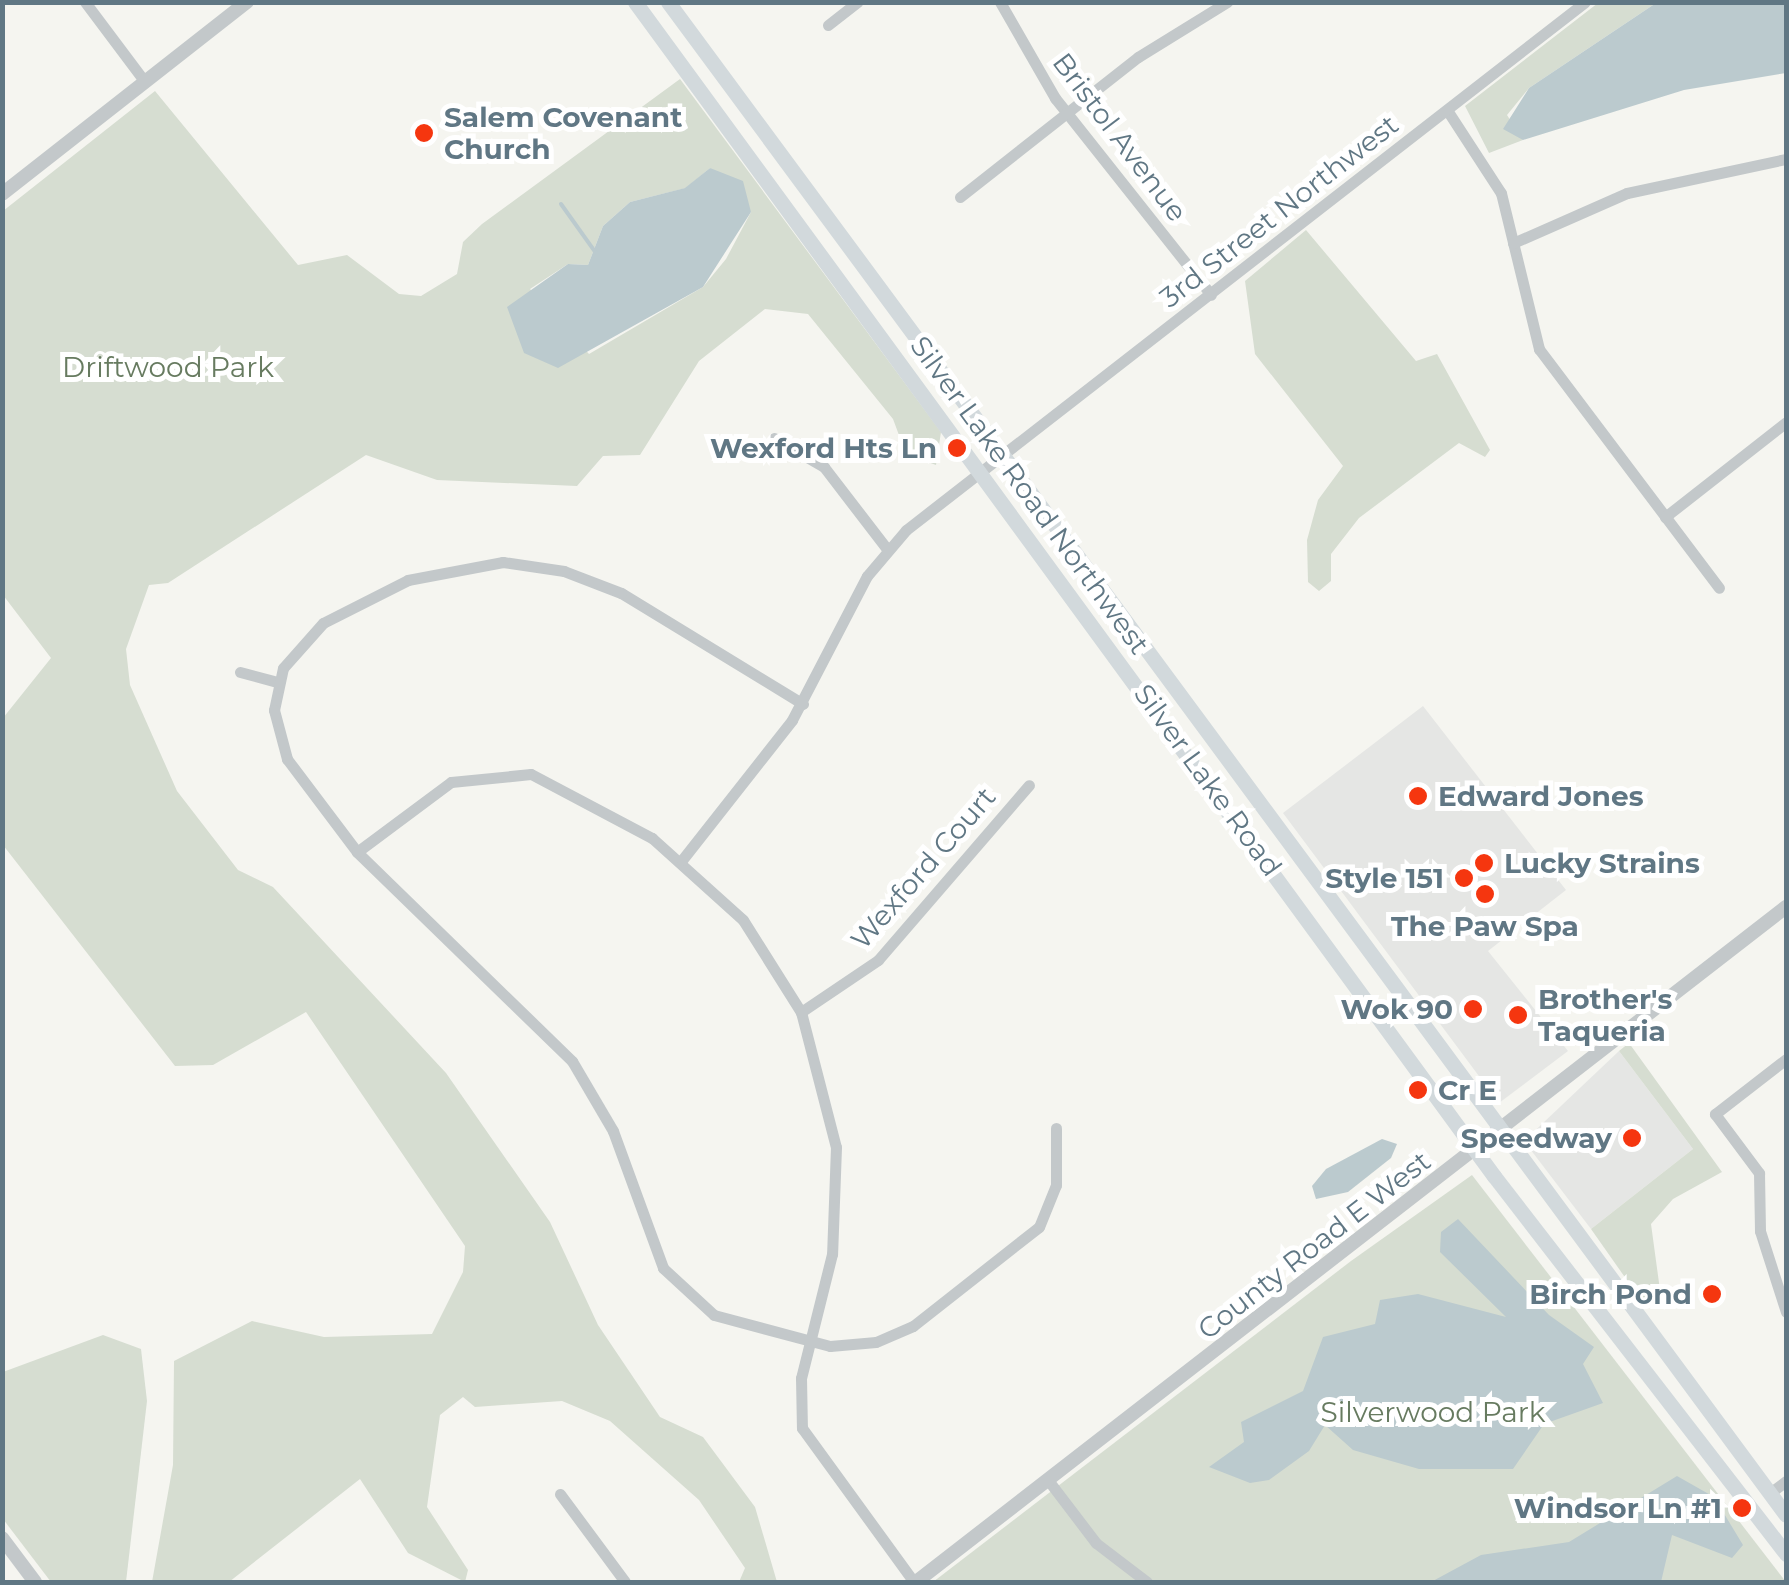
<!DOCTYPE html>
<style>
body{margin:0}
#map{position:relative;width:1789px;height:1585px;overflow:hidden;background:#f5f5f0;font-family:Montserrat,sans-serif}
div>[style]{position:absolute}
[style*='--x']{left:calc(var(--x)*1px);top:calc(var(--y)*1px);width:calc(var(--w)*1px);rotate:calc(var(--a)*1deg)}
.built>*{inset:0;background:#e5e6e4}
.green>*{inset:0;background:#d6ddd1}
.water>*{inset:0;background:#bbcace}
.stream>*{height:4px;margin:-2px;padding:0 2px;transform-origin:2px;border-radius:2px;background:#bbcace}
.minor>*{height:11px;margin:-5.5px;padding:0 5.5px;transform-origin:5.5px;border-radius:5.5px;background:#c3c8ca}
.tertiary>*{height:14px;margin:-7px;padding:0 7px;transform-origin:7px;border-radius:7px;background:#c3c8ca}
.secondary>*{height:15px;margin:-7.5px;padding:0 7.5px;transform-origin:7.5px;border-radius:7.5px;background:#d2d9dc}
.dots>*{width:28px;height:28px;translate:-50% -50%;box-sizing:border-box;border:5px solid #fff;border-radius:50%}
span{translate:-50% -50%;white-space:nowrap;text-align:center;line-height:1.15;-webkit-text-stroke:10px #fff;paint-order:stroke}
.poi-label{font-size:28px;color:#607784;font-weight:700}
.left{translate:0 -50%;text-align:left}
.right{translate:-100% -50%;text-align:right}
.street-label{font-size:28px;color:#607784}
.park-label{font-size:28px;color:#677b60}
.frame{position:absolute;inset:0;border:5px solid #607784;pointer-events:none}
</style>
<div id="map">
<div class="built">
<i style="clip-path:polygon(1423px 706px,1566px 890px,1488px 951px,1568px 1051px,1499px 1103px,1283px 813px)"></i>
<i style="clip-path:polygon(1619px 1051px,1693px 1149px,1591px 1229px,1524px 1141px)"></i>
</div>
<div class="green">
<i style="clip-path:polygon(1598px 3px,1656px 3px,1529px 88px,1507px 115px,1523px 140px,1489px 153px,1465px 106px)"></i>
<i style="clip-path:polygon(evenodd,680px 79px,941px 432px,936px 465px,906px 454px,893px 419px,808px 314px,765px 309px,699px 361px,640px 455px,603px 456px,577px 486px,437px 480px,366px 455px,168px 583px,149px 585px,126px 649px,130px 685px,177px 791px,238px 870px,273px 887px,446px 1073px,550px 1222px,598px 1325px,660px 1417px,703px 1437px,755px 1507px,777px 1582px,739px 1582px,745px 1568px,699px 1500px,610px 1421px,562px 1401px,475px 1407px,463px 1397px,440px 1415px,427px 1507px,468px 1570px,465px 1582px,408px 1553px,360px 1479px,229px 1582px,152px 1582px,173px 1465px,174px 1361px,252px 1321px,324px 1337px,432px 1334px,463px 1272px,465px 1246px,306px 1012px,213px 1065px,175px 1066px,3px 845px,3px 718px,51px 658px,3px 595px,3px 211px,155px 91px,298px 265px,347px 255px,399px 294px,421px 296px,457px 274px,463px 242px,482px 224px,680px 79px,710px 168px,751px 212px,726px 259px,703px 287px,589px 354px,530px 289px,568px 264px,588px 265px,603px 226px,630px 202px,686px 188px,710px 168px)"></i>
<i style="clip-path:polygon(1306px 230px,1416px 361px,1437px 354px,1490px 450px,1485px 457px,1459px 443px,1359px 518px,1331px 554px,1331px 581px,1319px 591px,1308px 582px,1307px 540px,1318px 500px,1343px 466px,1255px 354px,1245px 281px)"></i>
<i style="clip-path:polygon(1629px 1043px,1722px 1172px,1673px 1199px,1651px 1224px,1660px 1290px,1643px 1303px,1591px 1229px,1693px 1149px,1619px 1051px)"></i>
<i style="clip-path:polygon(1472px 1175px,1786px 1582px,933px 1582px,1351px 1261px)"></i>
<i style="clip-path:polygon(103px 1335px,141px 1349px,147px 1401px,126px 1582px,51px 1582px,3px 1519px,3px 1372px)"></i>
</div>
<div class="water">
<i style="clip-path:polygon(1656px 3px,1786px 3px,1786px 73px,1684px 90px,1523px 140px,1503px 129px,1529px 88px)"></i>
<i style="clip-path:polygon(710px 168px,743px 181px,751px 212px,703px 287px,558px 368px,524px 353px,507px 307px,568px 264px,588px 265px,603px 226px,630px 202px,685px 188px)"></i>
<i style="clip-path:polygon(1382px 1139px,1397px 1144px,1391px 1158px,1348px 1192px,1316px 1199px,1312px 1186px,1326px 1169px)"></i>
<i style="clip-path:polygon(1458px 1219px,1549px 1315px,1594px 1347px,1583px 1364px,1603px 1403px,1544px 1424px,1513px 1469px,1419px 1469px,1353px 1450px,1325px 1425px,1309px 1451px,1269px 1480px,1250px 1483px,1209px 1467px,1244px 1442px,1241px 1422px,1303px 1391px,1323px 1337px,1375px 1324px,1380px 1300px,1418px 1294px,1506px 1317px,1440px 1252px,1441px 1232px)"></i>
<i style="clip-path:polygon(1677px 1476px,1714px 1497px,1743px 1545px,1732px 1558px,1672px 1535px,1661px 1582px,1431px 1582px,1481px 1555px,1569px 1542px)"></i>
</div>
<div class="stream">
<i style="--x:561;--y:204;--w:60;--a:54.5"></i>
</div>
<div class="minor">
<i style="--x:85;--y:2;--w:100;--a:53.1"></i>
<i style="--x:1000;--y:2;--w:111;--a:60.2"></i>
<i style="--x:1055;--y:98;--w:251;--a:51.6"></i>
<i style="--x:828;--y:25;--w:37;--a:-38"></i>
<i style="--x:1447;--y:110;--w:99;--a:57"></i>
<i style="--x:1501;--y:193;--w:161;--a:76.3"></i>
<i style="--x:1539;--y:349;--w:299;--a:53"></i>
<i style="--x:960;--y:197;--w:226;--a:-38.2"></i>
<i style="--x:1138;--y:57;--w:105;--a:-31.7"></i>
<i style="--x:1513;--y:243;--w:124;--a:-23.7"></i>
<i style="--x:1627;--y:193;--w:163;--a:-12.1"></i>
<i style="--x:774;--y:438;--w:58;--a:30.1"></i>
<i style="--x:824;--y:467;--w:103;--a:52.5"></i>
<i style="--x:1665;--y:517;--w:154;--a:-38.1"></i>
<i style="--x:240;--y:672;--w:39;--a:15"></i>
<i style="--x:803;--y:704;--w:213;--a:-148.6"></i>
<i style="--x:621;--y:593;--w:61;--a:-158.9"></i>
<i style="--x:564;--y:571;--w:62;--a:-171.6"></i>
<i style="--x:503;--y:562;--w:97;--a:169.3"></i>
<i style="--x:408;--y:580;--w:95;--a:153.2"></i>
<i style="--x:323;--y:623;--w:60;--a:131.6"></i>
<i style="--x:283;--y:668;--w:43;--a:102.1"></i>
<i style="--x:274;--y:710;--w:51;--a:75.1"></i>
<i style="--x:287;--y:759;--w:116;--a:53"></i>
<i style="--x:357;--y:852;--w:300;--a:44.2"></i>
<i style="--x:572;--y:1061;--w:81;--a:59.6"></i>
<i style="--x:613;--y:1131;--w:146;--a:69.9"></i>
<i style="--x:663;--y:1268;--w:69;--a:42.7"></i>
<i style="--x:714;--y:1315;--w:120;--a:15"></i>
<i style="--x:830;--y:1346;--w:46;--a:-5"></i>
<i style="--x:876;--y:1342;--w:40;--a:-23.4"></i>
<i style="--x:913;--y:1326;--w:160;--a:-38.2"></i>
<i style="--x:1039;--y:1227;--w:45;--a:-68"></i>
<i style="--x:1056;--y:1185;--w:57;--a:-90"></i>
<i style="--x:357;--y:852;--w:117;--a:-36.7"></i>
<i style="--x:451;--y:782;--w:80;--a:-5.7"></i>
<i style="--x:531;--y:774;--w:137;--a:27.9"></i>
<i style="--x:652;--y:838;--w:122;--a:42"></i>
<i style="--x:743;--y:920;--w:109;--a:57.8"></i>
<i style="--x:801;--y:1012;--w:139;--a:75.5"></i>
<i style="--x:836;--y:1147;--w:107;--a:92.1"></i>
<i style="--x:832;--y:1254;--w:128;--a:104"></i>
<i style="--x:801;--y:1378;--w:50;--a:88.9"></i>
<i style="--x:802;--y:1428;--w:190;--a:54"></i>
<i style="--x:682;--y:860;--w:178;--a:-51.8"></i>
<i style="--x:792;--y:720;--w:162;--a:-62.5"></i>
<i style="--x:867;--y:576;--w:60;--a:-49.7"></i>
<i style="--x:906;--y:530;--w:860;--a:-37.87"></i>
<i style="--x:801;--y:1012;--w:93;--a:-34"></i>
<i style="--x:878;--y:960;--w:231;--a:-49.2"></i>
<i style="--x:1786;--y:1059;--w:90;--a:142.2"></i>
<i style="--x:1715;--y:1114;--w:74;--a:53.3"></i>
<i style="--x:1759;--y:1173;--w:58;--a:89"></i>
<i style="--x:1760;--y:1231;--w:85;--a:72.2"></i>
<i style="--x:1048;--y:1480;--w:79;--a:52.7"></i>
<i style="--x:1096;--y:1543;--w:64;--a:37.4"></i>
<i style="--x:1770;--y:1493;--w:20;--a:-37"></i>
<i style="--x:560;--y:1494;--w:109;--a:53.5"></i>
</div>
<div class="tertiary">
<i style="--x:2;--y:194;--w:311;--a:-38.1"></i>
<i style="--x:2;--y:1538;--w:55;--a:53.1"></i>
<i style="--x:916;--y:1582;--w:1101;--a:-37.81"></i>
</div>
<div class="secondary">
<i style="--x:635;--y:2;--w:1455;--a:53.81"></i>
<i style="--x:1494;--y:1176;--w:478;--a:52.3"></i>
<i style="--x:668;--y:2;--w:1881;--a:53.54"></i>
</div>
<div class="dots">
<i style="left:424px;top:133px;background:#f5360f"></i>
<i style="left:957px;top:448px;background:#f5360f"></i>
<i style="left:1418px;top:796px;background:#f5360f"></i>
<i style="left:1484px;top:863px;background:#f5360f"></i>
<i style="left:1464px;top:878px;background:#f5360f"></i>
<i style="left:1485px;top:894px;background:#f5360f"></i>
<i style="left:1473px;top:1009px;background:#f5360f"></i>
<i style="left:1518px;top:1015px;background:#f5360f"></i>
<i style="left:1418px;top:1090px;background:#f5360f"></i>
<i style="left:1632px;top:1138px;background:#f5360f"></i>
<i style="left:1712px;top:1294px;background:#f5360f"></i>
<i style="left:1742px;top:1508px;background:#f5360f"></i>
</div>
<div class="poi-label">
<span class="left" style="left:444px;top:133px">Salem Covenant<br>Church</span>
<span class="right" style="left:937px;top:448px">Wexford Hts Ln</span>
<span class="left" style="left:1438px;top:796px">Edward Jones</span>
<span class="left" style="left:1504px;top:863px">Lucky Strains</span>
<span class="right" style="left:1444px;top:878px">Style 151</span>
<span style="left:1485px;top:926px">The Paw Spa</span>
<span class="left" style="left:1538px;top:1015px">Brother's<br>Taqueria</span>
<span class="right" style="left:1453px;top:1009px">Wok 90</span>
<span class="left" style="left:1438px;top:1090px">Cr E</span>
<span class="right" style="left:1612px;top:1138px">Speedway</span>
<span class="right" style="left:1692px;top:1294px">Birch Pond</span>
<span class="right" style="left:1722px;top:1508px">Windsor Ln #1</span>
</div>
<div class="street-label">
<span style="left:1120px;top:137px;rotate:53deg">Bristol Avenue</span>
<span style="left:1279px;top:211px;rotate:-38deg">3rd Street Northwest</span>
<span style="left:1030px;top:495px;rotate:54deg">Silver Lake Road Northwest</span>
<span style="left:1208px;top:780px;rotate:54deg">Silver Lake Road</span>
<span style="left:923px;top:868px;rotate:-49deg">Wexford Court</span>
<span style="left:1314px;top:1245px;rotate:-38deg">County Road E West</span>
</div>
<div class="park-label">
<span style="left:168px;top:367px">Driftwood Park</span>
<span style="left:1433px;top:1412px">Silverwood Park</span>
</div>
<div class="frame"></div>
</div>
